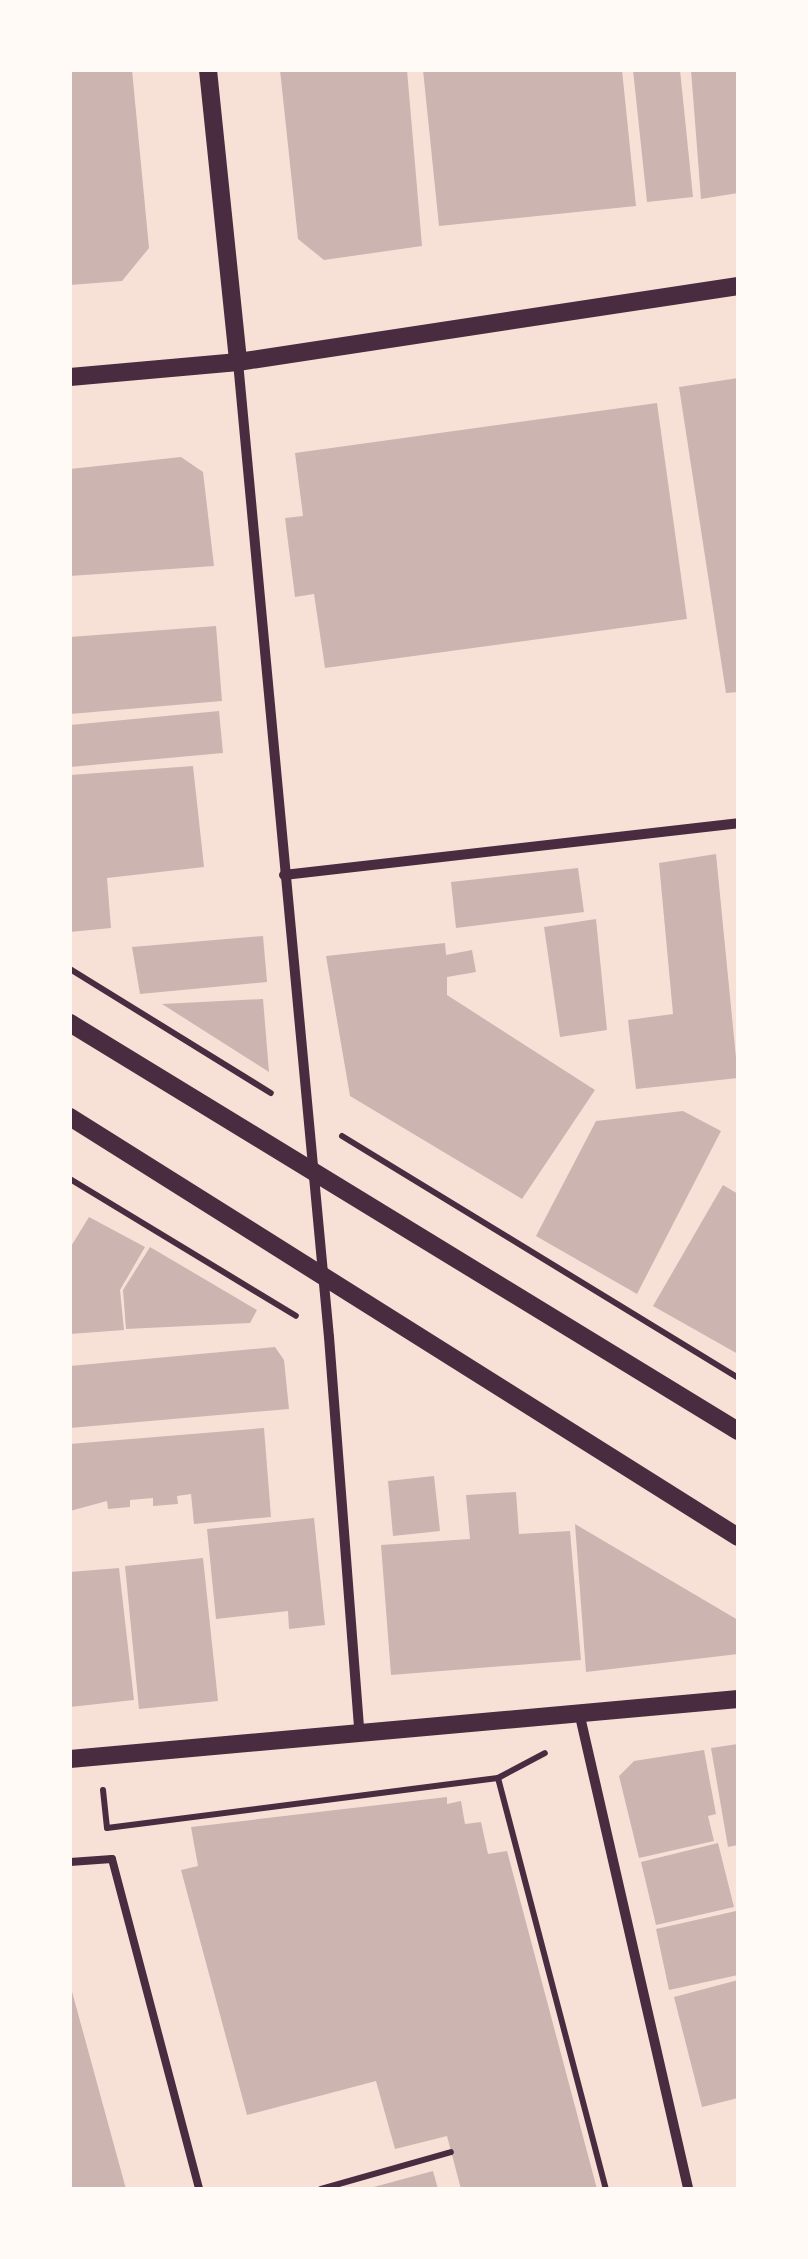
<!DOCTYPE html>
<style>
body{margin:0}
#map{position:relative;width:808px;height:2259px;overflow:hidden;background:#f7e1d7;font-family:Spectral,serif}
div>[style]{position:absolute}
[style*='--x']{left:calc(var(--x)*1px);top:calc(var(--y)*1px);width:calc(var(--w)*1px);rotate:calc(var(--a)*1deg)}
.building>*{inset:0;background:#ccb4b1}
.path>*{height:6px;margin:-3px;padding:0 3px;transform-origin:3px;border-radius:3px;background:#4a2c40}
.service>*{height:8px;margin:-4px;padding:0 4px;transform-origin:4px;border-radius:4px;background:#4a2c40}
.minor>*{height:10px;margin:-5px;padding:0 5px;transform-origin:5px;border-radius:5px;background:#4a2c40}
.tertiary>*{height:18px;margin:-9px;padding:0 9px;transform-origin:9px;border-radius:9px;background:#4a2c40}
span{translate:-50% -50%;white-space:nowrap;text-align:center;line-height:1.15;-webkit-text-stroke:8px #fffaf5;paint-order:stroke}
.frame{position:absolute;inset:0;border:72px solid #fffaf5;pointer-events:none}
</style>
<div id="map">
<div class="building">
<i style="clip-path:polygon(70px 70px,132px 70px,149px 248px,122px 281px,70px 285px)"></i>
<i style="clip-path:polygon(280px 70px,407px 70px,422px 246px,324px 260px,298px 239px)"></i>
<i style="clip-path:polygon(423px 70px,622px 70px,636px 206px,439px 226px)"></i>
<i style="clip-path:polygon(633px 70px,680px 70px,693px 197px,647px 202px)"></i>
<i style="clip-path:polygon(691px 70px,738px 70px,738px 193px,701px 199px)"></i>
<i style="clip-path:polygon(738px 378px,738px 692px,726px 693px,679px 387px)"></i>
<i style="clip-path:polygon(657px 403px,687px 619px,325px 668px,314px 594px,295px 597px,285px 518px,303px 516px,295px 453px)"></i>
<i style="clip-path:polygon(181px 457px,203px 472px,214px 566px,70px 576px,70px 469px)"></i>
<i style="clip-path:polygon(216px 626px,222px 701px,70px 714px,70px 637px)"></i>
<i style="clip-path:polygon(219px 711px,223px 753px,70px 767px,70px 725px)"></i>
<i style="clip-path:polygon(193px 766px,204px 867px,107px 878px,111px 928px,70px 932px,70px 775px)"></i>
<i style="clip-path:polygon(716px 854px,738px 1078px,636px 1089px,628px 1020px,673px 1014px,659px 863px)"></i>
<i style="clip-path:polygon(578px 868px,584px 912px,456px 928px,451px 882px)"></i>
<i style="clip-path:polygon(596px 919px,607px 1030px,560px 1037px,544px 927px)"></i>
<i style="clip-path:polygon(263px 936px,267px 982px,140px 994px,132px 947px)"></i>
<i style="clip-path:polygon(445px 943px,446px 955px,472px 950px,476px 972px,447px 977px,447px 995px,595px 1090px,522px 1199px,350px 1096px,326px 956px)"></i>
<i style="clip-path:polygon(263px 999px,269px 1072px,162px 1004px)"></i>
<i style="clip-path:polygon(683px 1111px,721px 1131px,637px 1294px,536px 1236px,596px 1121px)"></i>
<i style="clip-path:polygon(723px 1185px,738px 1194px,738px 1354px,653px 1306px)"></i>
<i style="clip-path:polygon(89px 1217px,145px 1247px,120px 1290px,124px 1330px,70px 1334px,70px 1248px)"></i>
<i style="clip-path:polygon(150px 1247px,257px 1310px,250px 1323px,126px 1329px,123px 1290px)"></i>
<i style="clip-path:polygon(275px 1347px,284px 1360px,289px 1409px,70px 1428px,70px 1366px)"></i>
<i style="clip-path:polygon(264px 1428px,271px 1517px,194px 1524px,191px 1494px,177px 1496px,178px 1504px,153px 1506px,153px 1498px,130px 1500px,130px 1507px,108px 1509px,107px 1501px,70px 1511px,70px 1444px)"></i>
<i style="clip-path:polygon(434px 1476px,440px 1531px,393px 1536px,388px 1481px)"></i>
<i style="clip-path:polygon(516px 1492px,519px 1534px,570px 1531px,581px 1660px,391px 1675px,381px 1545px,470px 1539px,466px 1495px)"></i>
<i style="clip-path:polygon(314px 1518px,325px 1625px,289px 1629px,288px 1611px,216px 1619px,207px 1529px)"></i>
<i style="clip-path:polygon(575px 1524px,738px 1620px,738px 1654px,586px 1672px)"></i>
<i style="clip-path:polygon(203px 1558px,218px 1701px,139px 1709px,125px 1566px)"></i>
<i style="clip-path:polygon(119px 1568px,134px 1700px,70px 1707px,70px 1572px)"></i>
<i style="clip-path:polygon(738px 1744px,738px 1845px,728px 1847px,711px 1748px)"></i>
<i style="clip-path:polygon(704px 1750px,716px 1814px,708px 1816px,714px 1841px,639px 1858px,619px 1776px,634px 1761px)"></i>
<i style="clip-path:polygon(447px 1797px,447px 1804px,461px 1801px,465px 1824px,481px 1822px,488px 1854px,507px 1851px,597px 2189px,461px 2189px,447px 2136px,395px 2149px,376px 2081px,247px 2115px,181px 1870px,198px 1866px,191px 1827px)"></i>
<i style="clip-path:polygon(718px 1843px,734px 1907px,656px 1925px,641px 1862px)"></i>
<i style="clip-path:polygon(736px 1911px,738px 1975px,669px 1990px,656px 1929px)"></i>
<i style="clip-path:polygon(738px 1980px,738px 2098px,702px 2107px,674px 1997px)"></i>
<i style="clip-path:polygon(70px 1988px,71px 1988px,126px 2189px,70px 2189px)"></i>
<i style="clip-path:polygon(433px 2171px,438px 2189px,370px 2189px,370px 2188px)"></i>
</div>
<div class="path">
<i style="--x:70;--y:969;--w:236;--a:31.7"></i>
<i style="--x:342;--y:1136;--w:464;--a:31.4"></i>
<i style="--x:70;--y:1179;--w:264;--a:31.2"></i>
<i style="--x:498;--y:1778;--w:53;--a:-28"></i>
<i style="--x:103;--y:1790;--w:38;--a:84"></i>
<i style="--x:107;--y:1828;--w:394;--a:-7.3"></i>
<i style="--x:498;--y:1778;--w:425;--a:75.3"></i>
<i style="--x:321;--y:2189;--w:135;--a:-15.9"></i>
</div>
<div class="service">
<i style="--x:70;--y:1862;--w:42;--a:-4.1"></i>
<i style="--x:112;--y:1859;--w:341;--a:75.2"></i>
</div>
<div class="minor">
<i style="--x:238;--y:362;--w:979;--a:84.67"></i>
<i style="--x:329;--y:1337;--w:393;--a:85.6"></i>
<i style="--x:284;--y:875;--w:457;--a:-6.5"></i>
<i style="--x:579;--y:1712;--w:489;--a:77.1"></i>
</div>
<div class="tertiary">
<i style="--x:208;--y:70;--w:294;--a:84.1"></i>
<i style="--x:70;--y:377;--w:169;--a:-5.1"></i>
<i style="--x:238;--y:362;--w:506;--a:-8.64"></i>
<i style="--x:70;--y:1023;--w:783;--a:31.42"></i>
<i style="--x:70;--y:1117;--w:789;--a:32.16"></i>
<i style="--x:70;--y:1759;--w:671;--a:-5.13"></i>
</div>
<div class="frame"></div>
</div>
